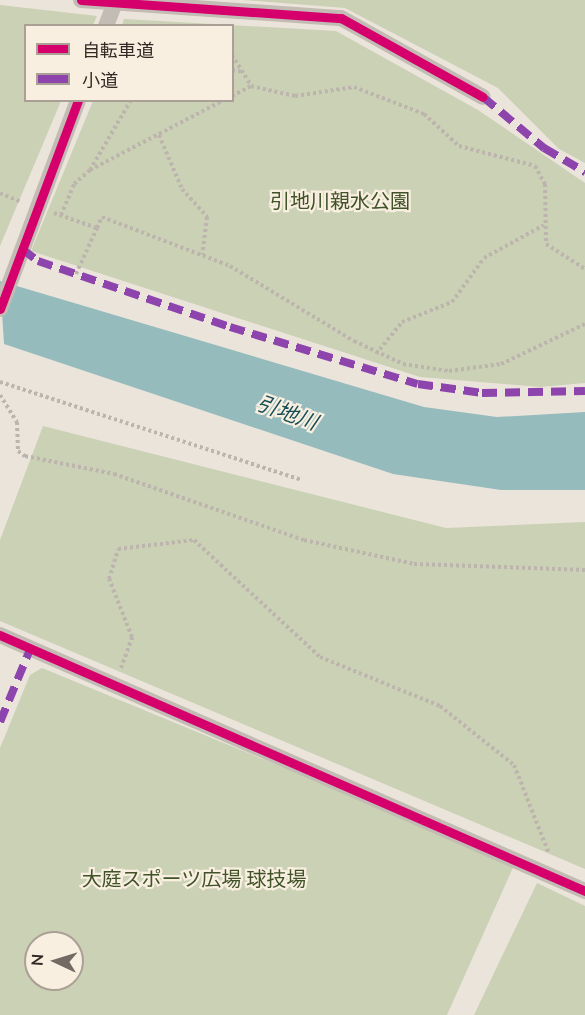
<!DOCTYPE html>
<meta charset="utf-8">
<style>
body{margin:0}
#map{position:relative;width:585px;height:1015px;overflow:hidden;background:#ebe4da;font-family:"Nunito Sans","Noto Sans JP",sans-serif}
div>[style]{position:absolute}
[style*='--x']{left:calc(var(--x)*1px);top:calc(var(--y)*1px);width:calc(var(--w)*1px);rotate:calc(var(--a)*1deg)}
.green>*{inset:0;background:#cad1b4}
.water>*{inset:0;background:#96bbbd}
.path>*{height:4px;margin-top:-2px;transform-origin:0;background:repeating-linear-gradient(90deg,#bcb4ad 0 3px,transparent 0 6px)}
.minor>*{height:16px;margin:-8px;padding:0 8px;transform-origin:8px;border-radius:8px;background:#c3bcb4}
.quiet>*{height:8px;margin-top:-4px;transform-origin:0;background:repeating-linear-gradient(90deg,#8e44ad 0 15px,transparent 0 23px)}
.cycleway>*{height:9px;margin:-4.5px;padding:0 4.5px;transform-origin:4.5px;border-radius:4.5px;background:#d6006c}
span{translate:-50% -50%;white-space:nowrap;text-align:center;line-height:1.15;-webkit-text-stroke:4.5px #f9efe1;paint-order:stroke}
.park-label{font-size:20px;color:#405227}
.water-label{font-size:21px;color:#184f56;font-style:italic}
.legend{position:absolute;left:24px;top:24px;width:210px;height:78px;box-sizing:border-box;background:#f9efe1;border:2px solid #aaa095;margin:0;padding:8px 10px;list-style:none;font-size:18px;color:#332924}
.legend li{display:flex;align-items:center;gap:12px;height:30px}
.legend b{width:30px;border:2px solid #aaa095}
.north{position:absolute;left:24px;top:931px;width:60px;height:60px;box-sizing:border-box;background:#f9efe1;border:2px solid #aaa095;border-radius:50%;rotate:274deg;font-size:16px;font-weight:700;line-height:24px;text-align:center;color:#332924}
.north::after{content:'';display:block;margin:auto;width:21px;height:27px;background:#736a64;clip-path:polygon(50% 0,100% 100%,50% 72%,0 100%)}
</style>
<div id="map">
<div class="green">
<i style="clip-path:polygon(243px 0,585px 0,585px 163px,559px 149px,498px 88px,345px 8px)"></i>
<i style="clip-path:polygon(0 5px,97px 16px,93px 25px,26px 26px,26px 100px,61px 101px,0 246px)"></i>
<i style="clip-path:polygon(124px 19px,336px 31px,478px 110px,585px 183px,585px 383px,540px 387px,420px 377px,31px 251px,93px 101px,232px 100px,232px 26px,122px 25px)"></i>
<i style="clip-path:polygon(43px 426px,446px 528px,585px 522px,585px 869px,0 621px,0 540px)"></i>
<i style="clip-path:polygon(evenodd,42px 668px,515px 863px,447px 1015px,0 1015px,0 748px,30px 675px,42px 668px,36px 943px,72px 943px,72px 979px,36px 979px,36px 943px)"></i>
<i style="clip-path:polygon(537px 883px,585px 906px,585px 1015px,474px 1015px)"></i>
</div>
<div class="water">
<i style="clip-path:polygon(0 281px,424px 407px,497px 417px,585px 412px,585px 490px,501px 490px,393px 474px,4px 344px)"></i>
</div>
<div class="path">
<i style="--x:232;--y:55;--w:36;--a:58"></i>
<i style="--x:251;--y:86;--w:45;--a:12.8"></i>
<i style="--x:295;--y:96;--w:60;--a:-8.7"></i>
<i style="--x:354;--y:87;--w:75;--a:21.1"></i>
<i style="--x:424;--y:114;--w:47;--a:42.4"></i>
<i style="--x:459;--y:146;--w:79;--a:14.7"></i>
<i style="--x:535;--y:166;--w:21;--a:61"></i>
<i style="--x:545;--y:184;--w:60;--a:89"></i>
<i style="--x:546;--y:244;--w:46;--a:32.7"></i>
<i style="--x:232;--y:70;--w:10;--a:11"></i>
<i style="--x:232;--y:96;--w:21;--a:-28"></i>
<i style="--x:159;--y:135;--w:59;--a:66.9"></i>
<i style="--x:182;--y:189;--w:38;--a:48"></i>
<i style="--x:207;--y:217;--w:38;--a:97"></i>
<i style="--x:90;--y:170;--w:151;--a:-27.6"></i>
<i style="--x:0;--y:193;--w:23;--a:23"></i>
<i style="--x:54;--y:213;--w:46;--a:19.2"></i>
<i style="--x:97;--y:228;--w:12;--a:-66"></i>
<i style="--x:102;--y:217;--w:137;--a:20.9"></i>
<i style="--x:230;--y:266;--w:145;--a:31.2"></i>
<i style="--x:354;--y:341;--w:54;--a:25.1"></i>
<i style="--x:403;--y:364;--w:47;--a:8.7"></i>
<i style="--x:449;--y:371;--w:52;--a:-7.7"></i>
<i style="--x:501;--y:364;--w:93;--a:-25.5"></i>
<i style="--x:61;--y:215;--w:34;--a:-67"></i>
<i style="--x:74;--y:184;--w:21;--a:-41"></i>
<i style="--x:90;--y:170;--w:81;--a:-59.6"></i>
<i style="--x:76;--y:274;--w:51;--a:-65.5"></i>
<i style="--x:376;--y:354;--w:41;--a:-50.9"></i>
<i style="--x:402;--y:322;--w:54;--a:-21.8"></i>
<i style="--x:452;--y:302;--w:54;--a:-54"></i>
<i style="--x:484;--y:258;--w:68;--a:-28.8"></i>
<i style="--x:0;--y:382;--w:317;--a:18"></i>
<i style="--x:0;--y:395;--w:32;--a:58"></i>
<i style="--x:17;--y:422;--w:29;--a:88"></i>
<i style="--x:18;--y:451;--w:9;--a:36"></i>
<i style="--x:25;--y:456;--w:91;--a:11.4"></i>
<i style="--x:114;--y:474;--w:201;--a:19.2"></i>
<i style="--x:304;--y:540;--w:113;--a:12.3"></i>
<i style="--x:414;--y:564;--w:171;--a:2"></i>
<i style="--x:121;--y:668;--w:33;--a:-70"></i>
<i style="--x:132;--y:637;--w:62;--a:-111.6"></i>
<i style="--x:109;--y:579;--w:31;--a:-73"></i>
<i style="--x:118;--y:549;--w:77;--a:-6.8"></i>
<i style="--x:194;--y:540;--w:172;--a:42.9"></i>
<i style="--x:320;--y:657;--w:130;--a:22.2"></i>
<i style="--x:440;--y:706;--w:95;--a:38.6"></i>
<i style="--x:514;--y:765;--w:96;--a:68.5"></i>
</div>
<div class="minor">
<i style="--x:81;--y:0;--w:261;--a:4"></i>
<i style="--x:341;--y:18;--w:162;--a:29.1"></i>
<i style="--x:106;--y:26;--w:22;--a:-69"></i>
<i style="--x:0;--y:309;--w:223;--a:-69.5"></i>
<i style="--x:0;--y:635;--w:639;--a:23.63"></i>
</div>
<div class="quiet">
<i style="--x:483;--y:97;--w:80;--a:39.9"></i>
<i style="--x:544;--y:148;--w:48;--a:30.3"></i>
<i style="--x:22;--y:249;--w:20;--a:37"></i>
<i style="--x:38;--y:261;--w:203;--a:19"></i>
<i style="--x:230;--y:327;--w:196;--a:16.9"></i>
<i style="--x:418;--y:384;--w:65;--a:8"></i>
<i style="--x:482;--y:393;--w:103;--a:-1.1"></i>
<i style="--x:0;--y:722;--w:76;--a:-67.5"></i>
</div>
<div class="cycleway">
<i style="--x:81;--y:0;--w:261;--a:4"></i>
<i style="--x:341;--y:18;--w:162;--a:29.1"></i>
<i style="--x:0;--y:309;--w:223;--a:-69.5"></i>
<i style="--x:0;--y:635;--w:639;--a:23.63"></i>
</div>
<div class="park-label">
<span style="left:340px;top:201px">引地川親水公園</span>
<span style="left:194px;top:879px">大庭スポーツ広場 球技場</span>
</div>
<div class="water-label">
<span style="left:287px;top:413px;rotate:20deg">引地川</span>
</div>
<ul class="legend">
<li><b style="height:8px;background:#d6006c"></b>自転車道</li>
<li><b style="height:8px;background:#8e44ad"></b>小道</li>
</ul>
<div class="north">N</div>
</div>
